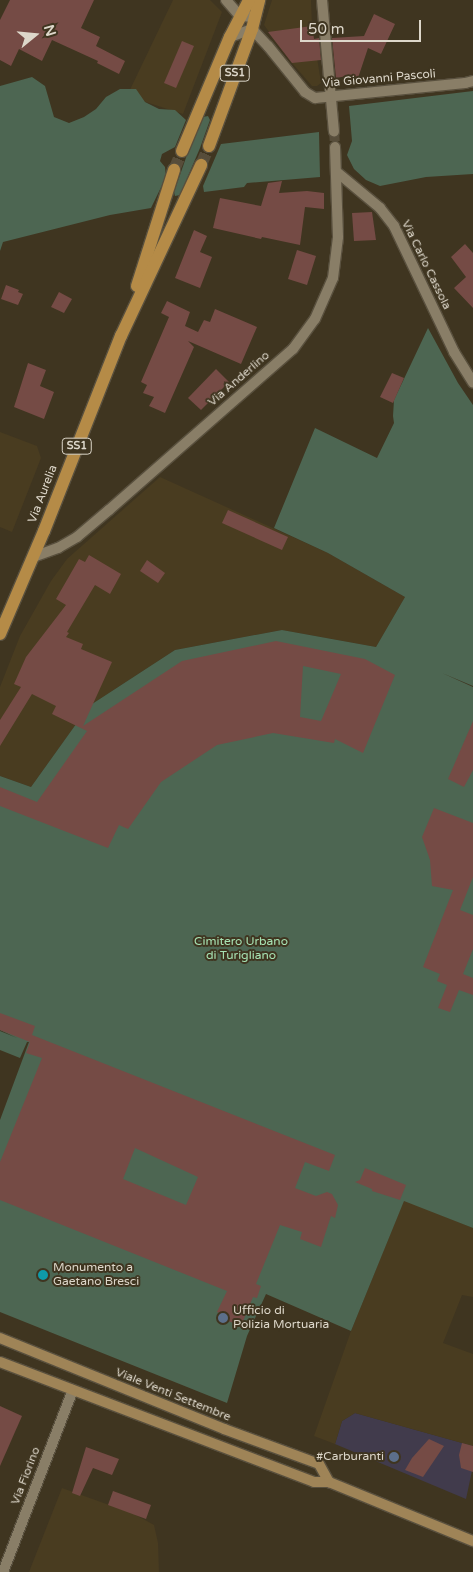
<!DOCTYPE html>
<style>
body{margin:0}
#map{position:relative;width:473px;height:1572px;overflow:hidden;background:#3f3520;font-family:"Varela Round",sans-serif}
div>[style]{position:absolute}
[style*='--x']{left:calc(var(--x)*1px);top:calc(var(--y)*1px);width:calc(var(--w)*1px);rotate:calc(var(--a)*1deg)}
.commercial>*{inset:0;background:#413b4c}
.built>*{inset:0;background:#493c20}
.green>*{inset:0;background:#4d6652}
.building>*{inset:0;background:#754b45}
.street-tunnel>*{height:10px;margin-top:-5px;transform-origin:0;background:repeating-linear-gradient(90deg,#574d3a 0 10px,transparent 0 15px)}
.primary-tunnel>*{height:12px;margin-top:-6px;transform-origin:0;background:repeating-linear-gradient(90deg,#574d3a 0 12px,transparent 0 18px)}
.roads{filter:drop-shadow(1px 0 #59503e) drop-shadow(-1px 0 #59503e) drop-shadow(0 1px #59503e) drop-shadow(0 -1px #59503e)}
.street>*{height:10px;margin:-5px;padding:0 5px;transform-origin:5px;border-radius:5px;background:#897e67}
.secondary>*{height:10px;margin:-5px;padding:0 5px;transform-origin:5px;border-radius:5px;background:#9f8457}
.primary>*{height:12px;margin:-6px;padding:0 6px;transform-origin:6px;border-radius:6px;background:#b58b47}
.dots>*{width:14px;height:14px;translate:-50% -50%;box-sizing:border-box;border:2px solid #3f3520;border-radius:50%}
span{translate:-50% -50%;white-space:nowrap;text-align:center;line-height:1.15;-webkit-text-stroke:4px #3f3520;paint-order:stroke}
.shield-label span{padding:1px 4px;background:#3f3520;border:1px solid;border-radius:4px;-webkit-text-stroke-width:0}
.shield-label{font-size:11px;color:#ddd7ca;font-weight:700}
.street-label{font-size:12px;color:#ddd7ca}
.park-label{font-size:12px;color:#a7e3b4}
.poi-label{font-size:12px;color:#ddd7ca}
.left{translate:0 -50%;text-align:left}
.right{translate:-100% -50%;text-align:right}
.north{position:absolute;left:10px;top:10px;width:50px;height:50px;-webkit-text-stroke:4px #3f3520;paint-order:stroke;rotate:73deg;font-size:14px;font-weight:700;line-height:20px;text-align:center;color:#ddd7ca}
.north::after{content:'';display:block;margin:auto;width:18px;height:22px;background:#ddd7ca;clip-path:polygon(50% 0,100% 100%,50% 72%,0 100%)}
.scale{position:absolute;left:300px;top:20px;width:121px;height:22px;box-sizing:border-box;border:2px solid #ddd7ca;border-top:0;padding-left:6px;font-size:15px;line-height:18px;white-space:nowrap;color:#ddd7ca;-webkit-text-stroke:4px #3f3520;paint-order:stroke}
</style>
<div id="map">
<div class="commercial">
<i style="clip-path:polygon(355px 1413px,473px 1446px,473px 1466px,466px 1499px,335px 1444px,342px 1421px)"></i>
</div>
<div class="built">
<i style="clip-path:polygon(173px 0,210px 0,222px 12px,183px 114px,127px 96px)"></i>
<i style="clip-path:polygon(272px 0,311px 0,312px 26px,321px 83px,317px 86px,312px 86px,292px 63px,264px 25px)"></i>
<i style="clip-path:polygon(0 432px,37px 446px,41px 458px,12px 532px,0 527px)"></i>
<i style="clip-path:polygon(160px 477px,328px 553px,405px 597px,376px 647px,282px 630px,175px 650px,89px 706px,31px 787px,0 776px,0 687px,20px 636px,51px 581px,67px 559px)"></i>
<i style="clip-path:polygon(404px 1200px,473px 1228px,473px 1297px,462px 1295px,443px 1343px,473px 1354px,473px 1446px,355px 1413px,342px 1421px,335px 1444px,314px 1436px,351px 1331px)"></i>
<i style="clip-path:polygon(62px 1488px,134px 1514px,154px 1525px,158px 1543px,159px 1572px,29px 1572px)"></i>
</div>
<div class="green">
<i style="clip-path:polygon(32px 77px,45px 86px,54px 117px,69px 123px,84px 117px,96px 109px,106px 97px,120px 89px,136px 89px,145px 102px,159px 109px,175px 110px,186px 120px,175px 147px,162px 154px,160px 161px,165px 167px,166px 177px,151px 208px,110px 215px,3px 242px,0 251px,0 86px)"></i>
<i style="clip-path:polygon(473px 91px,473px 174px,426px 177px,380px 186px,366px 180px,354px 169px,347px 155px,352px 141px,349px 106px)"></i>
<i style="clip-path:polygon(208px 116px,210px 120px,200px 148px,180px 195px,175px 196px,174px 192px,188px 152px,203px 117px)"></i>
<i style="clip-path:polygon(319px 132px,320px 177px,247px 183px,244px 187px,204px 192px,203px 186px,221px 144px)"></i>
<i style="clip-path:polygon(428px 328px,458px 383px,473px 405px,473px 686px,442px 673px,473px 687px,473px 1228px,404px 1201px,351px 1331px,266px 1294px,247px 1336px,227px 1403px,0 1312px,0 1120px,29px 1042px,27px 1042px,20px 1058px,0 1050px,0 1031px,17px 1038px,0 1030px,0 776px,31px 787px,89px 706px,175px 650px,282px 630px,376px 647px,405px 597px,328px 553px,274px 528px,315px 428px,377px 458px,394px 423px,393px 416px,394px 400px)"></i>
</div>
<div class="building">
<i style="clip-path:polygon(10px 0,94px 0,81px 28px,100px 37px,96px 46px,125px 61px,119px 74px,97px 63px,98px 61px,52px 40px,42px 61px,19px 49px,11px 66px,0 60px,0 20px)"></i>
<i style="clip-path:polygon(374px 14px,395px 24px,381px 54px,368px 48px,358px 78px,352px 75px,336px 78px,332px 38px,364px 36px)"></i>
<i style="clip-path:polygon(312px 26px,314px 39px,319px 38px,321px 60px,292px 63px,268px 32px)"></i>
<i style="clip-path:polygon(182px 41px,194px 46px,176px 88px,164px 83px)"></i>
<i style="clip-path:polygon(282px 181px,279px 193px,307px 191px,324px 193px,324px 209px,305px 207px,300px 245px,262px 237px,261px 239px,213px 228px,220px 198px,261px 206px,268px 183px)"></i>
<i style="clip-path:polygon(372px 212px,376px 240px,354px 241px,352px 213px)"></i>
<i style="clip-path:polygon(194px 230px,207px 236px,200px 252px,212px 257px,200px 288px,175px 278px)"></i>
<i style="clip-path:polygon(465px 244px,473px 253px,473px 308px,454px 288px,466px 277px,451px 257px)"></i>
<i style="clip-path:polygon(297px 250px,316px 256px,307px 285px,288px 279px)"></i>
<i style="clip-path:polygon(6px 285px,19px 290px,18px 292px,23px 294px,18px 305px,1px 299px)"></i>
<i style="clip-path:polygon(59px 292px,72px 299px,64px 313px,51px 307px)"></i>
<i style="clip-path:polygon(167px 301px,190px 312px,185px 326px,198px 332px,204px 320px,210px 322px,215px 309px,257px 327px,241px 364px,188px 341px,194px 347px,165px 413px,149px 406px,154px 397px,143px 393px,147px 385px,141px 382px,169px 317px,161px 313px)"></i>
<i style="clip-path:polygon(28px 363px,46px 370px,40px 386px,54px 392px,44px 419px,14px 407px)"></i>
<i style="clip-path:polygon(216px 369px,229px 382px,201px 410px,188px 398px)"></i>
<i style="clip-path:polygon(392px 373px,404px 378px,393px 403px,380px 397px)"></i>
<i style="clip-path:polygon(228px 510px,288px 537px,282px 550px,222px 523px)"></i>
<i style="clip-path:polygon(evenodd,89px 555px,121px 574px,110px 594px,95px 585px,67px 632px,69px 633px,66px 637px,83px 644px,81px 649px,112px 662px,83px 726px,182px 661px,276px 641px,365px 659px,395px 675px,363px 753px,335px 739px,334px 743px,273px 733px,217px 745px,161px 782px,128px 829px,119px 825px,108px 848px,0 806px,0 787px,37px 802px,87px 731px,52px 714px,56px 706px,32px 694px,0 746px,0 720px,21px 687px,14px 684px,26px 657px,66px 605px,56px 599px,79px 559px,85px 562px,89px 555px,303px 666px,341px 674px,321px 721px,300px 717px,303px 666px)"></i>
<i style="clip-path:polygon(147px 560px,165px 573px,158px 583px,140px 571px)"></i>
<i style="clip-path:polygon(473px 721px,473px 770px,464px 787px,448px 779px)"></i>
<i style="clip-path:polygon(434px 808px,473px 823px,473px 877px,460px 910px,473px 915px,473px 949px,463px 974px,473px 978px,473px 995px,459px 990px,450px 1012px,438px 1008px,447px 985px,437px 981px,440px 974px,423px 967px,453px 890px,432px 886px,430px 860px,422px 837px)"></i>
<i style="clip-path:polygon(evenodd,0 1013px,35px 1026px,32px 1035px,335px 1155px,329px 1171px,305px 1162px,295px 1188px,316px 1196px,327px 1192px,332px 1194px,338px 1205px,335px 1218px,331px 1216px,321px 1247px,300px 1239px,302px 1232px,280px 1225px,256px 1284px,261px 1286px,257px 1298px,253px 1297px,241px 1326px,228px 1321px,229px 1317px,217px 1312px,227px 1291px,0 1200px,0 1162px,42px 1058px,26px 1053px,30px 1042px,0 1030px,0 1013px,135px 1148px,198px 1177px,186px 1205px,123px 1179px,135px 1148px)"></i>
<i style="clip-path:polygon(365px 1168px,406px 1185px,400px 1200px,372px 1191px,372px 1189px,355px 1182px,360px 1180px)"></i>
<i style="clip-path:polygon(0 1406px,22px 1416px,0 1466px)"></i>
<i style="clip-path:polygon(429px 1439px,444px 1446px,423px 1477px,405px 1470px,412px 1458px)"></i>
<i style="clip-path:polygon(462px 1443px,473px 1446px,473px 1472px,461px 1468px,459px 1455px)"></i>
<i style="clip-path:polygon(86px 1447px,119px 1459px,112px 1475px,93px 1468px,80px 1496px,72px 1493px)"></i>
<i style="clip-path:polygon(113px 1491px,151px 1505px,146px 1519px,108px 1505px)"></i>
</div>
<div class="street-tunnel">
<i style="--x:334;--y:131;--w:16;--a:86"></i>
</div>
<div class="primary-tunnel">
<i style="--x:201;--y:165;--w:21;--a:-67"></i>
<i style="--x:174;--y:170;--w:21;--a:-67"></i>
</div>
<div class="roads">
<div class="street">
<i style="--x:226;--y:0;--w:21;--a:49"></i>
<i style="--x:240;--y:16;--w:15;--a:4"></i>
<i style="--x:322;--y:0;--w:132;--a:84.8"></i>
<i style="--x:230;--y:37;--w:23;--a:-20"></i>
<i style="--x:252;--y:29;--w:23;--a:47"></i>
<i style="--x:268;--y:46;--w:59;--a:51.2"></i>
<i style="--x:305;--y:92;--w:12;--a:31"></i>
<i style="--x:315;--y:98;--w:151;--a:-5.7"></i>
<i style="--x:465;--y:83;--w:8;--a:-14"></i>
<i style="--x:338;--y:173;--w:55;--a:39.8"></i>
<i style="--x:380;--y:208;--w:23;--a:52"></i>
<i style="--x:394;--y:226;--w:140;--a:64.5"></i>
<i style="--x:454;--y:352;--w:36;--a:58"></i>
<i style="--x:33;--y:557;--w:27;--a:-20"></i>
<i style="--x:58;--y:548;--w:22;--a:-30"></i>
<i style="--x:77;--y:537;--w:42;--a:-40.2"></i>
<i style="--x:109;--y:510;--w:244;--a:-41.2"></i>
<i style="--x:293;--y:349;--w:37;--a:-54"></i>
<i style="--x:315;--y:319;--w:45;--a:-66.3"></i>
<i style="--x:333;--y:278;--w:41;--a:-83"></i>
<i style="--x:338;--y:237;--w:90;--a:-91.9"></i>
<i style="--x:3;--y:1572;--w:195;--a:-69"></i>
</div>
<div class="secondary">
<i style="--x:0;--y:1338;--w:242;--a:22.1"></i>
<i style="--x:224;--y:1429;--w:101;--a:20.2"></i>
<i style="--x:319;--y:1464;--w:21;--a:61"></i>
<i style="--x:0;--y:1362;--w:336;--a:20.9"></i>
<i style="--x:314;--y:1482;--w:15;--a:0"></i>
<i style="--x:329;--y:1482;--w:156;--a:22.3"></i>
</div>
<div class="primary">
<i style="--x:209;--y:146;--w:125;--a:-69.8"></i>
<i style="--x:252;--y:29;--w:30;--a:-76"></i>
<i style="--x:182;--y:151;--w:124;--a:-67.2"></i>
<i style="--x:230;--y:37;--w:42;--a:-62.8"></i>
<i style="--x:137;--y:286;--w:122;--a:-72.3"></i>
<i style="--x:0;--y:634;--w:112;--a:-66.9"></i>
<i style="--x:44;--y:531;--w:210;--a:-68.5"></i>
<i style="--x:121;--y:336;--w:189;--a:-64.9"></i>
</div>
</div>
<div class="dots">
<i style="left:43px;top:1275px;background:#0f9aa8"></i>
<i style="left:223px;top:1318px;background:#5c6f8a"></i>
<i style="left:394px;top:1457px;background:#5c6f8a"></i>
</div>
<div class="shield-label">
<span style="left:235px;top:73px">SS1</span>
<span style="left:77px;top:446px">SS1</span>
</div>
<div class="street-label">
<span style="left:379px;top:79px;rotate:-5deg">Via Giovanni Pascoli</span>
<span style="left:426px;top:265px;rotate:64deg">Via Carlo Cassola</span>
<span style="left:239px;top:379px;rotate:-41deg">Via Anderlino</span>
<span style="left:43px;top:494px;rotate:-69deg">Via Aurelia</span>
<span style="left:173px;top:1395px;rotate:22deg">Viale Venti Settembre</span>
<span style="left:26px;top:1476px;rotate:-69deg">Via Fiorino</span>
</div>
<div class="park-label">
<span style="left:241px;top:949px">Cimitero Urbano<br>di Turigliano</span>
</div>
<div class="poi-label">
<span class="left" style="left:53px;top:1275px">Monumento a<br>Gaetano Bresci</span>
<span class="left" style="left:233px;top:1318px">Ufficio di<br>Polizia Mortuaria</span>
<span class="right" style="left:384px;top:1457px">#Carburanti</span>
</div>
<div class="north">N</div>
<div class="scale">50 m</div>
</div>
